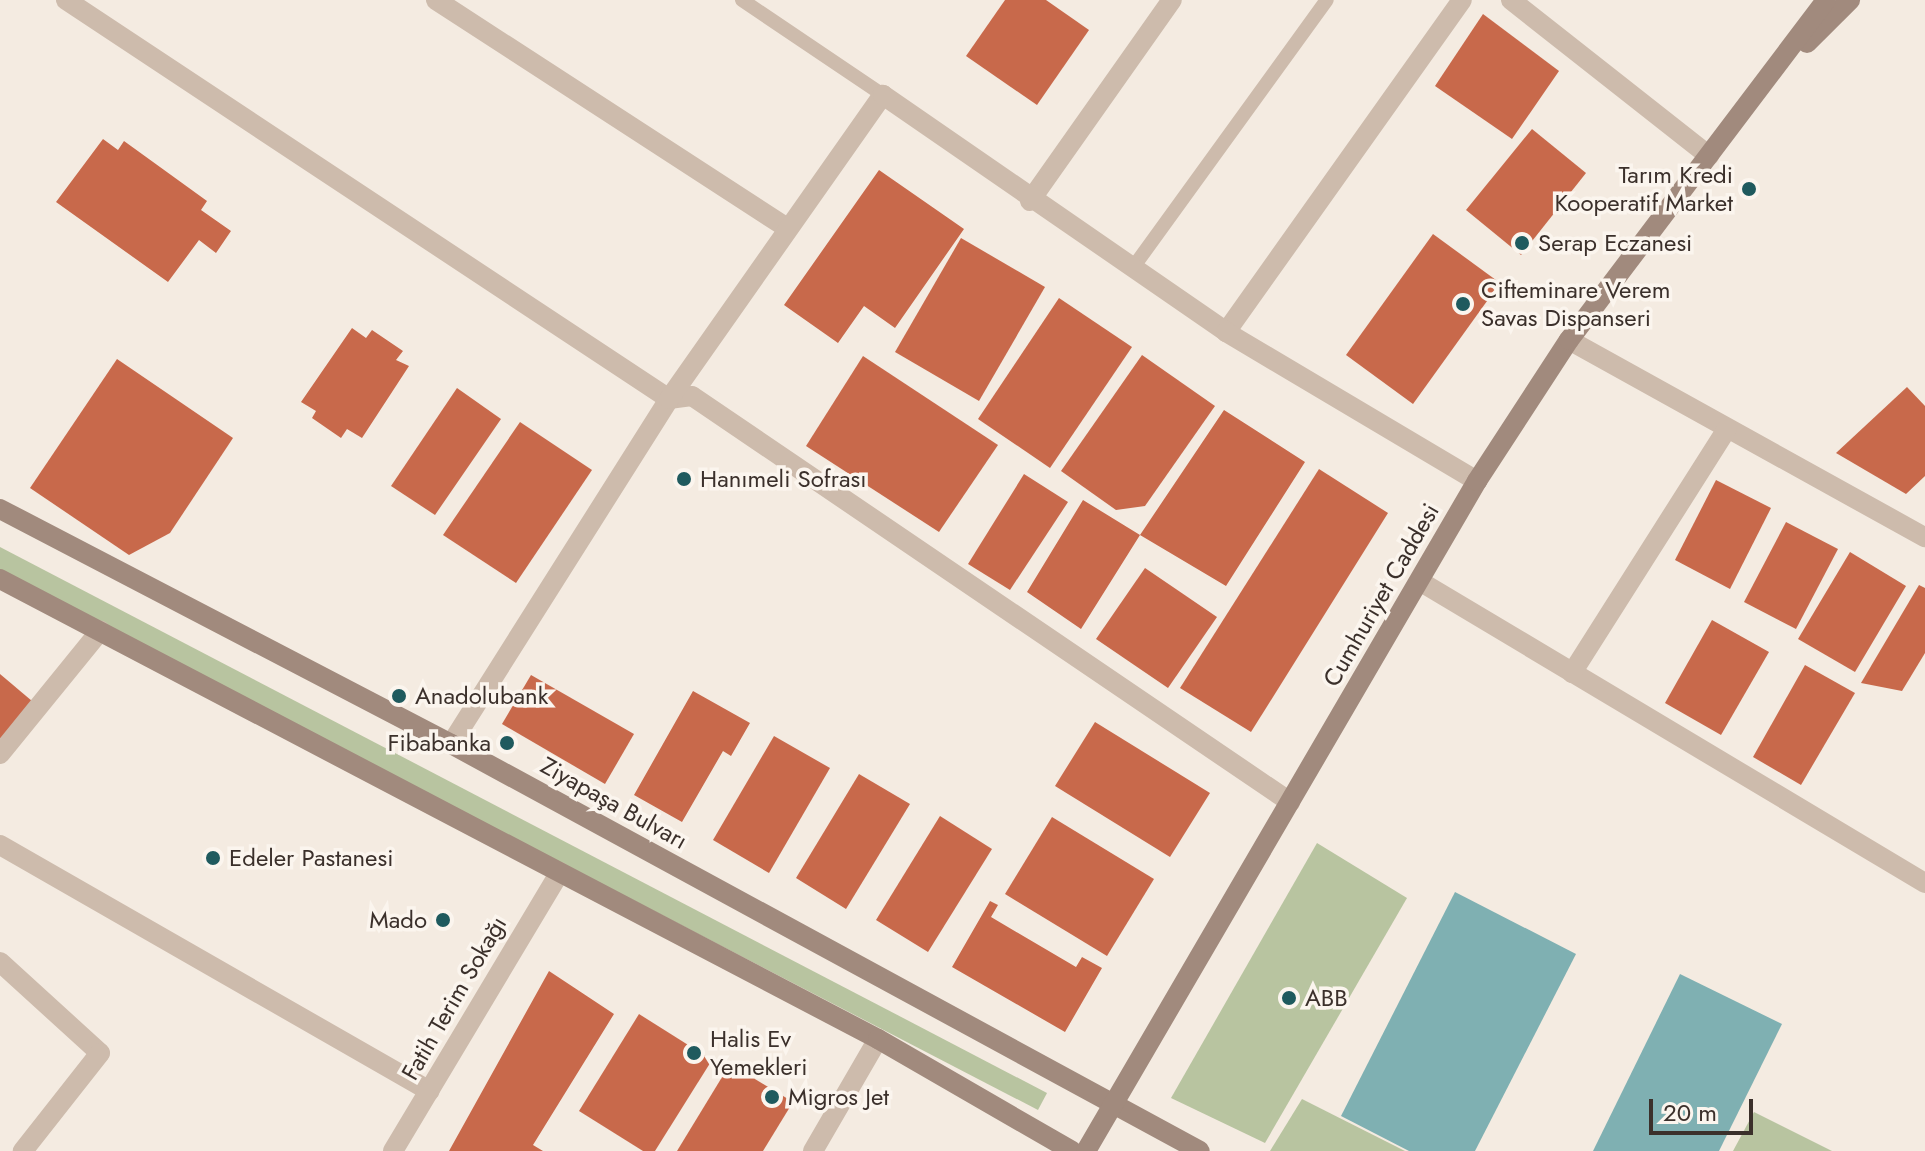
<!DOCTYPE html>
<meta charset="utf-8">
<style>
body{margin:0}
#map{position:relative;width:1925px;height:1151px;overflow:hidden;background:#f4ebe1;font-family:Jost,sans-serif}
div>[style]{position:absolute}
[style*='--x']{left:calc(var(--x)*1px);top:calc(var(--y)*1px);width:calc(var(--w)*1px);rotate:calc(var(--a)*1deg)}
.green>*{inset:0;background:#b8c4a0}
.water>*{inset:0;background:#7fb0b2}
.building>*{inset:0;background:#c8694b}
.lane>*{height:14px;margin:-7px;padding:0 7px;transform-origin:7px;border-radius:7px;background:#cdbbac}
.street>*{height:20px;margin:-10px;padding:0 10px;transform-origin:10px;border-radius:10px;background:#cdbbac}
.secondary>*{height:20px;margin:-10px;padding:0 10px;transform-origin:10px;border-radius:10px;background:#a18a7d}
.dots>*{width:22px;height:22px;translate:-50% -50%;box-sizing:border-box;border:4px solid #fbf5ee;border-radius:50%}
span{translate:-50% -50%;white-space:nowrap;text-align:center;line-height:1.15;-webkit-text-stroke:7px #fbf5ee;paint-order:stroke}
.poi-label{font-size:24px;color:#3b302b}
.right{translate:-100% -50%;text-align:right}
.left{translate:0 -50%;text-align:left}
.street-label{font-size:24px;color:#3b302b}
.scale{position:absolute;left:1649px;top:1099px;width:104px;height:36px;box-sizing:border-box;border:4px solid #3b302b;border-top:0;padding-left:10px;font-size:24px;line-height:28px;white-space:nowrap;color:#3b302b;-webkit-text-stroke:6px #fbf5ee;paint-order:stroke}
</style>
<div id="map">
<div class="green">
<i style="clip-path:polygon(0 547px,1047px 1093px,1038px 1110px,0 572px)"></i>
<i style="clip-path:polygon(1317px 843px,1407px 898px,1265px 1143px,1171px 1098px)"></i>
<i style="clip-path:polygon(1302px 1099px,1405px 1151px,1270px 1151px)"></i>
<i style="clip-path:polygon(1754px 1112px,1832px 1151px,1733px 1151px)"></i>
</div>
<div class="water">
<i style="clip-path:polygon(1455px 892px,1576px 954px,1475px 1151px,1409px 1151px,1341px 1116px)"></i>
<i style="clip-path:polygon(1680px 974px,1782px 1024px,1719px 1151px,1593px 1151px)"></i>
</div>
<div class="building">
<i style="clip-path:polygon(1005px 0,1046px 0,1089px 30px,1037px 105px,966px 56px)"></i>
<i style="clip-path:polygon(1483px 14px,1559px 71px,1512px 139px,1435px 86px)"></i>
<i style="clip-path:polygon(1532px 129px,1586px 173px,1521px 255px,1466px 210px)"></i>
<i style="clip-path:polygon(103px 139px,118px 150px,124px 141px,207px 201px,201px 210px,231px 231px,216px 253px,199px 240px,168px 282px,56px 202px)"></i>
<i style="clip-path:polygon(879px 170px,964px 229px,895px 328px,864px 306px,838px 343px,784px 305px)"></i>
<i style="clip-path:polygon(1433px 234px,1500px 283px,1413px 404px,1346px 355px)"></i>
<i style="clip-path:polygon(961px 238px,1045px 287px,979px 401px,895px 352px)"></i>
<i style="clip-path:polygon(1059px 298px,1132px 347px,1050px 468px,978px 419px)"></i>
<i style="clip-path:polygon(352px 328px,366px 338px,372px 330px,403px 351px,396px 360px,409px 366px,362px 438px,347px 429px,341px 438px,312px 418px,316px 411px,301px 402px)"></i>
<i style="clip-path:polygon(1142px 355px,1215px 406px,1145px 506px,1116px 510px,1061px 471px)"></i>
<i style="clip-path:polygon(863px 356px,998px 445px,939px 532px,806px 446px)"></i>
<i style="clip-path:polygon(117px 359px,233px 438px,170px 533px,129px 555px,30px 488px)"></i>
<i style="clip-path:polygon(1907px 387px,1925px 406px,1925px 476px,1906px 494px,1836px 453px)"></i>
<i style="clip-path:polygon(457px 388px,501px 419px,435px 515px,391px 486px)"></i>
<i style="clip-path:polygon(1224px 410px,1305px 462px,1226px 586px,1140px 535px,1081px 629px,1027px 592px,1083px 500px,1140px 535px)"></i>
<i style="clip-path:polygon(520px 422px,592px 470px,516px 583px,443px 535px)"></i>
<i style="clip-path:polygon(1319px 469px,1388px 513px,1251px 732px,1180px 688px)"></i>
<i style="clip-path:polygon(1024px 474px,1068px 502px,1010px 590px,968px 564px)"></i>
<i style="clip-path:polygon(1716px 480px,1771px 508px,1730px 589px,1675px 560px)"></i>
<i style="clip-path:polygon(1786px 522px,1838px 549px,1796px 629px,1744px 602px)"></i>
<i style="clip-path:polygon(1850px 552px,1906px 586px,1855px 672px,1798px 639px)"></i>
<i style="clip-path:polygon(1145px 568px,1217px 617px,1168px 688px,1096px 639px)"></i>
<i style="clip-path:polygon(1919px 585px,1925px 588px,1925px 653px,1902px 691px,1861px 683px)"></i>
<i style="clip-path:polygon(1712px 620px,1769px 652px,1721px 735px,1665px 703px)"></i>
<i style="clip-path:polygon(1805px 665px,1855px 693px,1801px 785px,1753px 757px)"></i>
<i style="clip-path:polygon(0 674px,32px 701px,0 740px)"></i>
<i style="clip-path:polygon(531px 675px,634px 734px,605px 784px,502px 724px)"></i>
<i style="clip-path:polygon(693px 691px,750px 723px,731px 756px,723px 751px,682px 822px,634px 795px)"></i>
<i style="clip-path:polygon(1095px 722px,1210px 793px,1170px 857px,1055px 786px)"></i>
<i style="clip-path:polygon(774px 736px,830px 768px,769px 873px,713px 840px)"></i>
<i style="clip-path:polygon(859px 774px,910px 804px,846px 909px,796px 878px)"></i>
<i style="clip-path:polygon(940px 816px,992px 849px,928px 952px,876px 920px)"></i>
<i style="clip-path:polygon(1052px 817px,1154px 879px,1107px 956px,1005px 894px)"></i>
<i style="clip-path:polygon(990px 901px,998px 905px,991px 917px,1076px 967px,1082px 957px,1102px 968px,1065px 1032px,952px 967px)"></i>
<i style="clip-path:polygon(549px 971px,614px 1014px,533px 1145px,543px 1151px,449px 1151px)"></i>
<i style="clip-path:polygon(639px 1014px,712px 1060px,655px 1151px,643px 1151px,579px 1111px)"></i>
<i style="clip-path:polygon(730px 1064px,793px 1102px,763px 1151px,677px 1151px)"></i>
</div>
<div class="lane">
<i style="--x:742;--y:0;--w:170;--a:34"></i>
<i style="--x:1132;--y:269;--w:332;--a:-54.1"></i>
</div>
<div class="street">
<i style="--x:66;--y:0;--w:723;--a:33.49"></i>
<i style="--x:669;--y:399;--w:23;--a:-7"></i>
<i style="--x:692;--y:396;--w:723;--a:34.17"></i>
<i style="--x:436;--y:0;--w:419;--a:33"></i>
<i style="--x:1511;--y:0;--w:252;--a:38.2"></i>
<i style="--x:1030;--y:201;--w:246;--a:-54.8"></i>
<i style="--x:1226;--y:332;--w:407;--a:-54.6"></i>
<i style="--x:1569;--y:340;--w:407;--a:29"></i>
<i style="--x:1421;--y:582;--w:587;--a:30.85"></i>
<i style="--x:1572;--y:673;--w:289;--a:-57.6"></i>
<i style="--x:451;--y:744;--w:408;--a:-57.7"></i>
<i style="--x:669;--y:399;--w:372;--a:-54.9"></i>
<i style="--x:883;--y:95;--w:417;--a:34.6"></i>
<i style="--x:1226;--y:332;--w:292;--a:30.7"></i>
<i style="--x:0;--y:754;--w:159;--a:-50.9"></i>
<i style="--x:0;--y:845;--w:495;--a:29.8"></i>
<i style="--x:0;--y:962;--w:135;--a:42.3"></i>
<i style="--x:100;--y:1053;--w:125;--a:128.2"></i>
<i style="--x:393;--y:1151;--w:325;--a:-59.1"></i>
<i style="--x:813;--y:1151;--w:129;--a:-59.9"></i>
</div>
<div class="secondary">
<i style="--x:1807;--y:43;--w:61;--a:-45"></i>
<i style="--x:0;--y:509;--w:509;--a:27.52"></i>
<i style="--x:451;--y:744;--w:852;--a:28.52"></i>
<i style="--x:0;--y:579;--w:991;--a:27.65"></i>
<i style="--x:878;--y:1039;--w:224;--a:30"></i>
<i style="--x:1086;--y:1151;--w:776;--a:-59.73"></i>
<i style="--x:1477;--y:481;--w:168;--a:-56.9"></i>
<i style="--x:1569;--y:340;--w:426;--a:-52.9"></i>
</div>
<div class="dots">
<i style="left:1749px;top:189px;background:#1f5a5e"></i>
<i style="left:1522px;top:243px;background:#1f5a5e"></i>
<i style="left:1463px;top:304px;background:#1f5a5e"></i>
<i style="left:684px;top:479px;background:#1f5a5e"></i>
<i style="left:399px;top:696px;background:#1f5a5e"></i>
<i style="left:507px;top:743px;background:#1f5a5e"></i>
<i style="left:213px;top:858px;background:#1f5a5e"></i>
<i style="left:443px;top:920px;background:#1f5a5e"></i>
<i style="left:1289px;top:998px;background:#1f5a5e"></i>
<i style="left:694px;top:1053px;background:#1f5a5e"></i>
<i style="left:772px;top:1097px;background:#1f5a5e"></i>
</div>
<div class="poi-label">
<span class="right" style="left:1733px;top:189px">Tarım Kredi<br>Kooperatif Market</span>
<span class="left" style="left:1538px;top:243px">Serap Eczanesi</span>
<span class="left" style="left:1481px;top:304px">Cifteminare Verem<br>Savas Dispanseri</span>
<span class="left" style="left:700px;top:479px">Hanımeli Sofrası</span>
<span class="left" style="left:415px;top:696px">Anadolubank</span>
<span class="right" style="left:491px;top:743px">Fibabanka</span>
<span class="left" style="left:229px;top:858px">Edeler Pastanesi</span>
<span class="right" style="left:427px;top:920px">Mado</span>
<span class="left" style="left:1305px;top:998px">ABB</span>
<span class="left" style="left:710px;top:1053px">Halis Ev<br>Yemekleri</span>
<span class="left" style="left:788px;top:1097px">Migros Jet</span>
</div>
<div class="street-label">
<span style="left:1381px;top:595px;rotate:-60deg">Cumhuriyet Caddesi</span>
<span style="left:614px;top:803px;rotate:29deg">Ziyapaşa Bulvarı</span>
<span style="left:454px;top:998px;rotate:-60deg">Fatih Terim Sokağı</span>
</div>
<div class="scale">20 m</div>
</div>
